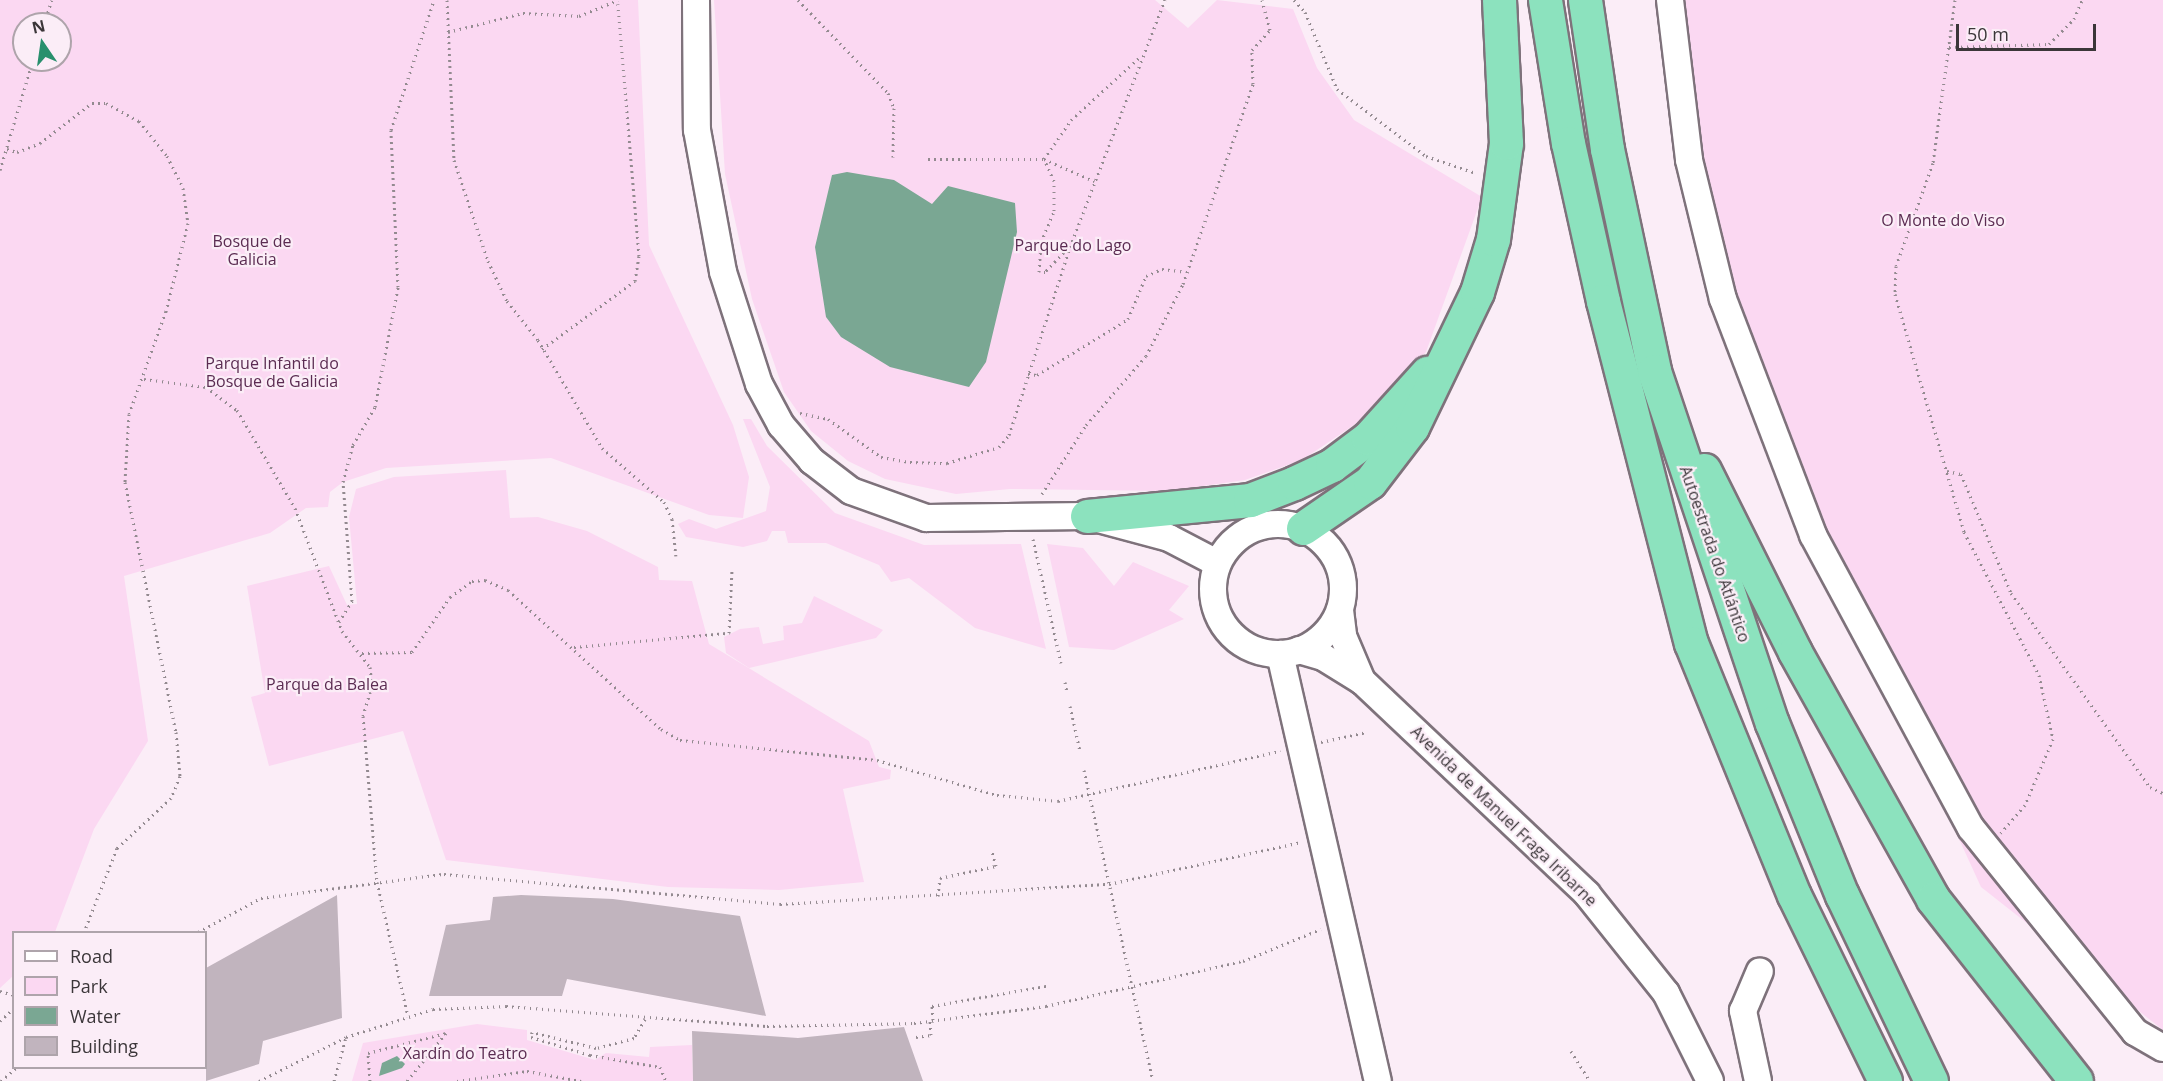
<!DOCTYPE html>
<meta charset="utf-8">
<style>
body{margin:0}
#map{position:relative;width:2163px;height:1081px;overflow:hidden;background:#fbedf7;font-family:"Open Sans",sans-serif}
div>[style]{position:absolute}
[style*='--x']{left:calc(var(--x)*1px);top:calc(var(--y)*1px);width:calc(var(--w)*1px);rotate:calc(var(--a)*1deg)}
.green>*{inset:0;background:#fbd8f2}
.water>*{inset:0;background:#7aa793}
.building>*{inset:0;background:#c1b4be}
.path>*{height:3px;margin-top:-1.5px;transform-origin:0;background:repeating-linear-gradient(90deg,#938a90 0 1.5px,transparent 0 6px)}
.roads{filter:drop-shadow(2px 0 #7e727b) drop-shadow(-2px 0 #7e727b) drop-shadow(0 2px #7e727b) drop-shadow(0 -2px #7e727b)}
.minor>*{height:26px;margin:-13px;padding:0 13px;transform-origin:13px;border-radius:13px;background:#fff}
.minor>.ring{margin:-13px;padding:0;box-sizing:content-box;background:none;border:26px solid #fff;border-radius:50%}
.highway>*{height:33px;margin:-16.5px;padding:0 16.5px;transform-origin:16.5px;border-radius:16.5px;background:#8ce2be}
span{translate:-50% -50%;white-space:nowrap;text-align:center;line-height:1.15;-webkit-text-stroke:4.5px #fbedf7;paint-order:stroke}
.park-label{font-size:16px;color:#5b2c52}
.street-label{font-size:16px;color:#3b3639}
.legend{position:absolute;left:12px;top:931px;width:195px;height:138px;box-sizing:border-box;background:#fbedf7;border:2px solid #aea4ab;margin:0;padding:8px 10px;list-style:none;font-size:18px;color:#3b3639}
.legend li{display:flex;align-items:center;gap:12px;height:30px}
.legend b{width:30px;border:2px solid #aea4ab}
.north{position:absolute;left:12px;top:12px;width:60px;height:60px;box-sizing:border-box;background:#fbedf7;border:2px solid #aea4ab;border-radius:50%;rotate:347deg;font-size:16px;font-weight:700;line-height:24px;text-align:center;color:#3b3639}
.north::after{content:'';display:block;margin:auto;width:21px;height:27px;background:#28906d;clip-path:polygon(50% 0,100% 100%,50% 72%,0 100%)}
.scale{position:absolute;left:1956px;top:24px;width:140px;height:27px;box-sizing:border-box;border:3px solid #3b3639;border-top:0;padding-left:8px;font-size:18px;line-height:21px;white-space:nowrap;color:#3b3639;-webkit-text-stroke:4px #fbedf7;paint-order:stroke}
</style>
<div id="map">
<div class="green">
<i style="clip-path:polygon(evenodd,0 0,638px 0,649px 245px,733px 425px,749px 477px,743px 518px,709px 515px,551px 458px,386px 468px,343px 482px,330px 492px,328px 507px,306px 508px,270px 533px,124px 576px,148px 741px,94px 829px,55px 932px,14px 932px,13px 976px,0 988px,0 0,24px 24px,60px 24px,60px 60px,24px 60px,24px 24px)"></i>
<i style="clip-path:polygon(714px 0,1155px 0,1188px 28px,1217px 0,1293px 9px,1317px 68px,1354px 120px,1482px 197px,1426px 352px,1363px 419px,1302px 460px,1245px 480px,1168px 491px,1010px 489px,956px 494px,885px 479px,848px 461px,811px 431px,784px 392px,752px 299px,725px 174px)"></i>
<i style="clip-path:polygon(1676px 0,2163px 0,2163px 1030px,1981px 887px,1920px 754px,1845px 621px,1698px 182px)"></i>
<i style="clip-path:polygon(743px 419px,751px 419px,767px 446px,835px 513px,924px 545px,1021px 544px,1046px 649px,975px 628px,909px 578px,891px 582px,879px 565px,826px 543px,788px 543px,785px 531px,772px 531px,767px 541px,743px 547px,686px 537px,678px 524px,689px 519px,716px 529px,766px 511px,770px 487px)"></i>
<i style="clip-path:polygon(506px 470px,510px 518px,538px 517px,587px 531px,658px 567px,659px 580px,692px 581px,709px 644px,869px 741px,879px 767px,891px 770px,890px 779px,843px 789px,864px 882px,779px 890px,668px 887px,446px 860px,403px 731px,269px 766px,251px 697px,265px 693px,247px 586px,329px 566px,347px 605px,357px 604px,349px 517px,356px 489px,394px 477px)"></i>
<i style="clip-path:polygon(1047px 544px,1083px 548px,1114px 586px,1133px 562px,1189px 586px,1169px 610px,1184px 619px,1114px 650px,1069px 647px)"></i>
<i style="clip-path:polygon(814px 596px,883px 630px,876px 638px,749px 668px,726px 653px,724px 637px,740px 629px,759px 627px,763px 644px,784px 640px,783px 626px,802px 623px)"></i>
<i style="clip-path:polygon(477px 1024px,527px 1030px,527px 1040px,595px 1060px,606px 1053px,649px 1057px,650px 1047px,692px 1045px,693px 1081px,352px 1081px,363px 1043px)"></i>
</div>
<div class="water">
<i style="clip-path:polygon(847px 172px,894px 180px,932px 204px,948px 186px,1015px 203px,1017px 232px,986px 362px,969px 387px,890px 367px,841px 337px,826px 317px,815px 247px,832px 175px)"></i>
<i style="clip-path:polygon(397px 1056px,405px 1064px,402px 1068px,379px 1076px,382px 1063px)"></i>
</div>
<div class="building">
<i style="clip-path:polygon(337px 895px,342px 1018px,263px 1041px,259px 1064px,206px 1081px,206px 968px)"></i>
<i style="clip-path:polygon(521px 895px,613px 899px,740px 916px,766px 1016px,567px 979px,562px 996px,429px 996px,446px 925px,490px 920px,493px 897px)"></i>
<i style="clip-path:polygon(904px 1027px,923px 1081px,693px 1081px,692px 1031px,798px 1038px)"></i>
</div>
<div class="path">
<i style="--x:447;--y:0;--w:160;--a:87.5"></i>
<i style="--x:454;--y:160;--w:107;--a:71.4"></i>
<i style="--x:488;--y:261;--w:44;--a:64.6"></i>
<i style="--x:507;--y:301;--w:50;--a:51.5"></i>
<i style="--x:538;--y:340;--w:126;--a:59.3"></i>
<i style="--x:602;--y:448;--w:82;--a:41.1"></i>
<i style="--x:664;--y:502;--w:19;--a:65"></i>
<i style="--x:672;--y:519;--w:37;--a:84"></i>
<i style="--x:798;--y:0;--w:129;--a:45.9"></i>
<i style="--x:888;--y:93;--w:16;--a:68"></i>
<i style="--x:894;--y:108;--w:49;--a:91.2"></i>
<i style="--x:1294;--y:0;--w:16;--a:47"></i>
<i style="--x:1305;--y:12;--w:83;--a:67.4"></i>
<i style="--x:1337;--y:89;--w:111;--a:37"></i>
<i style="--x:1426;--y:156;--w:53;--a:18.8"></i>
<i style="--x:1955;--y:0;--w:164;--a:97.7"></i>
<i style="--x:1933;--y:163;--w:109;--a:109.8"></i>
<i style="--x:1896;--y:266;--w:28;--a:92"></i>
<i style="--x:1895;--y:294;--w:248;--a:73.8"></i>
<i style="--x:1964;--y:532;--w:161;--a:62.3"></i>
<i style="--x:2039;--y:675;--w:66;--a:77.7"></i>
<i style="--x:2053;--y:739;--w:72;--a:113"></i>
<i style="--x:2025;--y:805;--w:37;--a:131"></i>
<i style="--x:44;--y:24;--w:25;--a:-72"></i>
<i style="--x:448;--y:32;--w:77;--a:-14.2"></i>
<i style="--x:523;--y:13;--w:56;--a:3.1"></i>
<i style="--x:579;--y:16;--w:42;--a:-22.3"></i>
<i style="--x:1949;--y:47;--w:100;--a:-1.7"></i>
<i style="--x:2049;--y:44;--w:35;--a:-45"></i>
<i style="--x:2074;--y:19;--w:21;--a:-67"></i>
<i style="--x:7;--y:149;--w:10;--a:17"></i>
<i style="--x:17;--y:152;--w:25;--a:-21"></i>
<i style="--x:40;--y:143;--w:66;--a:-37.6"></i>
<i style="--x:92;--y:103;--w:14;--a:0"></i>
<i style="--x:106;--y:103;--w:38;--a:29"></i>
<i style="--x:139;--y:121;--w:45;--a:51.3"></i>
<i style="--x:167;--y:156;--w:36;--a:63"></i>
<i style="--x:183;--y:188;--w:35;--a:82"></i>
<i style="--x:188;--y:223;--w:91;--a:104"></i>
<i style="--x:166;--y:311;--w:109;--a:109.8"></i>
<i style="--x:129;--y:414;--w:68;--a:93.4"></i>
<i style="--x:125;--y:482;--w:255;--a:78.5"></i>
<i style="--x:176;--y:732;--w:44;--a:84.8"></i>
<i style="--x:180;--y:776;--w:24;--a:112"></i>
<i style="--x:171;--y:798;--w:74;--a:137.2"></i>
<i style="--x:117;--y:848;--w:90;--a:111.4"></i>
<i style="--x:928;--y:159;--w:116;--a:0"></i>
<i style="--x:1044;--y:159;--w:55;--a:23.7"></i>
<i style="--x:0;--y:170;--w:115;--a:-73.3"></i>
<i style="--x:1068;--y:248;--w:33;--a:134"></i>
<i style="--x:1045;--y:272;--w:6;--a:180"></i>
<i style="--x:1039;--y:272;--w:30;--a:-86"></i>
<i style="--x:1041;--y:242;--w:34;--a:-67"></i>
<i style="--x:1054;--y:211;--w:30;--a:-90"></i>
<i style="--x:1054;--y:181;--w:24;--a:-114"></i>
<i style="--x:1044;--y:159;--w:47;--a:-55.3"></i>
<i style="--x:1071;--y:120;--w:95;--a:-42.4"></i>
<i style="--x:542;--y:349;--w:115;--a:-36.2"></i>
<i style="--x:635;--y:281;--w:25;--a:-81"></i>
<i style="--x:639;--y:256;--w:253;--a:-94.8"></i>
<i style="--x:1028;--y:374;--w:9;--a:6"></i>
<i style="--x:1037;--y:375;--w:107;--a:-31.6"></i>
<i style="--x:1128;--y:319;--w:47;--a:-67.3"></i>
<i style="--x:1146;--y:276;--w:17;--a:-24"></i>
<i style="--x:1162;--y:269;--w:23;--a:7"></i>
<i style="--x:144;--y:379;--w:63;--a:7.4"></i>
<i style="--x:206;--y:387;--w:39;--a:37"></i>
<i style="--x:237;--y:410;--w:114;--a:59.4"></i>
<i style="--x:295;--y:508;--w:132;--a:69.1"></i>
<i style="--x:342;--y:631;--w:46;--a:52.1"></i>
<i style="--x:370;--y:667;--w:19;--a:84"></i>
<i style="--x:372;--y:686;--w:31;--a:107"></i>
<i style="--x:363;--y:716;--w:167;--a:85.2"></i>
<i style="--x:377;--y:882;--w:138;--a:77"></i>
<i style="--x:800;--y:413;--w:29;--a:12"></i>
<i style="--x:828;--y:419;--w:65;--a:35.6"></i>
<i style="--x:881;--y:457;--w:29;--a:10"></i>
<i style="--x:910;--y:462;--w:37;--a:2"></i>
<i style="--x:947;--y:463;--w:54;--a:-17.1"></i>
<i style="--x:999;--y:447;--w:16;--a:-50"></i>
<i style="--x:1009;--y:435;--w:198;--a:-72"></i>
<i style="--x:1070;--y:247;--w:265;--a:-69"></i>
<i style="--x:1947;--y:471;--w:14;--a:12"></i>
<i style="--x:1961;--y:474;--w:129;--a:67.2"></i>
<i style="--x:2011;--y:593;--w:239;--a:54.4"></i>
<i style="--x:2150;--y:787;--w:14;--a:25"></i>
<i style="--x:1042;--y:494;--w:82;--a:-57.5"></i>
<i style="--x:1086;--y:425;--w:91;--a:-49"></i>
<i style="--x:1146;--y:356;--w:81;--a:-62.8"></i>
<i style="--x:1183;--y:284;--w:212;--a:-70.7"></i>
<i style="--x:1253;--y:84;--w:34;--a:-92"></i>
<i style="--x:1252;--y:50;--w:27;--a:-48"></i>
<i style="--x:1270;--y:30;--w:31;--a:-105"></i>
<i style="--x:1033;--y:539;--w:127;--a:77.3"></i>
<i style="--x:339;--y:622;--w:25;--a:-58"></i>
<i style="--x:352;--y:601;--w:119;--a:-94.3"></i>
<i style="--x:343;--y:482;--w:38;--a:-75"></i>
<i style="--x:353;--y:445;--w:44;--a:-59.9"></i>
<i style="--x:375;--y:407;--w:122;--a:-79.1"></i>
<i style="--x:398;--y:287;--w:157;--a:-92.6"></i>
<i style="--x:391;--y:130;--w:137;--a:-71.7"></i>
<i style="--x:574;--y:647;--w:156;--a:-5.2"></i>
<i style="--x:729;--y:633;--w:64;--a:-87.3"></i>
<i style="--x:362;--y:653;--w:50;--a:-1.1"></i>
<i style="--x:412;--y:652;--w:67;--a:-55.4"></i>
<i style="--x:450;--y:597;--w:27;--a:-36"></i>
<i style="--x:472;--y:581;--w:13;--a:-4"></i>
<i style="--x:485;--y:580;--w:25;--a:23"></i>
<i style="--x:508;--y:590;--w:207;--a:42.3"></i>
<i style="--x:661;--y:729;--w:22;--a:30"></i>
<i style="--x:680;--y:740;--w:198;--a:5.8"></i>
<i style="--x:877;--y:760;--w:125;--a:16.3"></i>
<i style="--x:997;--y:795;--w:61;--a:5.6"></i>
<i style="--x:1058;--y:801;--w:228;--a:-12.7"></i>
<i style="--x:1065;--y:682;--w:10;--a:79"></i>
<i style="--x:1070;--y:706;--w:46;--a:77.5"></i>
<i style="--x:1321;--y:742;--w:47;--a:-12.3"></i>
<i style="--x:1084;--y:770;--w:319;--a:77.5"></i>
<i style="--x:938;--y:896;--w:18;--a:-84"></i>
<i style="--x:940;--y:878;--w:57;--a:-12.1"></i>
<i style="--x:996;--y:866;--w:16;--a:-105"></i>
<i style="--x:198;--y:932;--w:72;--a:-28.4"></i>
<i style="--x:261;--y:898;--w:185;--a:-7.5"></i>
<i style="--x:444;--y:874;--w:337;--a:5.1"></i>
<i style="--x:780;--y:904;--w:330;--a:-3.5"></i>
<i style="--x:1109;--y:884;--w:197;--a:-12.3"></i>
<i style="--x:0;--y:991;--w:15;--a:16"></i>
<i style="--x:645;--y:1019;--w:22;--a:120"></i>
<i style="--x:634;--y:1038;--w:39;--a:165"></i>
<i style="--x:596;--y:1048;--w:66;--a:-166"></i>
<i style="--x:532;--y:1032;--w:5;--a:101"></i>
<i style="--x:531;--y:1037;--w:62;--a:17"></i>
<i style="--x:590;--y:1055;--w:71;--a:9.7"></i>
<i style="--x:660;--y:1067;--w:15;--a:67"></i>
<i style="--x:933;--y:1020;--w:14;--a:-94"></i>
<i style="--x:932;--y:1006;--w:116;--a:-10"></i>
<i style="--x:0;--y:1021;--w:19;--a:-43"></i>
<i style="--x:916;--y:1037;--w:15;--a:-8"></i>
<i style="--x:931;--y:1035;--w:15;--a:-94"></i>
<i style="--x:1571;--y:1051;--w:36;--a:58"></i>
<i style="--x:1;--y:1081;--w:20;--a:-41"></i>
<i style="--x:259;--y:1081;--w:97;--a:-26.8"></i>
<i style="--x:334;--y:1081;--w:46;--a:-74.7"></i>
<i style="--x:346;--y:1037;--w:91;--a:-17.8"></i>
<i style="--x:433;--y:1009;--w:73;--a:-2.4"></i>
<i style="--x:506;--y:1006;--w:262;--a:4.4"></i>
<i style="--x:767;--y:1026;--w:147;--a:-1.2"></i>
<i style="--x:914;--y:1023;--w:133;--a:-7.3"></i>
<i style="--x:1046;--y:1006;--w:202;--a:-12.9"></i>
<i style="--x:1243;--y:961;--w:84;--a:-22.3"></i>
<i style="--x:370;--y:1081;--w:28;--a:-94"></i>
<i style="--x:368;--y:1053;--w:81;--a:-14.4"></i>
<i style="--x:446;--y:1033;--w:62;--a:129.1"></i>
<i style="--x:457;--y:1081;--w:71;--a:-8.1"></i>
<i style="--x:527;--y:1071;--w:55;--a:10.5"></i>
</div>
<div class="roads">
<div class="minor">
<i style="--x:696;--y:0;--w:130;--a:89.6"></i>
<i style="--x:697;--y:130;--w:144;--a:79.6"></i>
<i style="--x:723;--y:272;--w:118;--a:72.2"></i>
<i style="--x:759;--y:384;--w:47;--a:61.8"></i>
<i style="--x:781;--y:425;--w:48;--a:49.3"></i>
<i style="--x:812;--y:461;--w:49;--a:37.6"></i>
<i style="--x:851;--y:491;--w:80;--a:19.8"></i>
<i style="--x:926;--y:518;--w:161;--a:-0.7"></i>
<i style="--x:1087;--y:516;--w:85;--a:15"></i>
<i style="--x:1169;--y:538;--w:54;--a:27.5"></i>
<i style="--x:1670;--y:0;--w:161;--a:83.2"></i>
<i style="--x:1689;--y:160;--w:143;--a:76.3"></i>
<i style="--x:1723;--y:299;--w:253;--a:69.1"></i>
<i style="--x:1813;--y:535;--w:333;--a:61.7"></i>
<i style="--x:1971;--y:828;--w:262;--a:51.2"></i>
<i style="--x:2135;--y:1032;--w:32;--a:30"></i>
<i class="ring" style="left:1213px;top:524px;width:104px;height:104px"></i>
<i style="--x:1340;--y:610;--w:26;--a:83"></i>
<i style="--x:1343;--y:636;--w:49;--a:67.1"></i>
<i style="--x:1299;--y:650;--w:25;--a:16"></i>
<i style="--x:1323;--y:657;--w:46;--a:31.6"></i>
<i style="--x:1362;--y:681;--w:310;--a:43.4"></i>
<i style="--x:1587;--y:894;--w:127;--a:51.4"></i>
<i style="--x:1666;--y:993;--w:98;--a:63.4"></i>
<i style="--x:1280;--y:654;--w:438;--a:77.1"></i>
<i style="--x:1758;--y:1081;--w:72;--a:-102.1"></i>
<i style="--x:1743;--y:1011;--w:43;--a:-67"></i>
</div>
<div class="highway">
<i style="--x:1545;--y:0;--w:145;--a:80.9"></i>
<i style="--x:1568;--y:143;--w:162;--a:77.5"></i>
<i style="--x:1603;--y:301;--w:353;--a:75.6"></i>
<i style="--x:1691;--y:643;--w:272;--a:67.8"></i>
<i style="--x:1794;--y:895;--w:207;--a:63.9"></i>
<i style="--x:1585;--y:0;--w:151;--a:81.6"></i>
<i style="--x:1607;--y:149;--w:227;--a:78"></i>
<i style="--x:1654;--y:371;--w:371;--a:71.5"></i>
<i style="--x:1772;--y:723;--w:186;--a:67.9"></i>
<i style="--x:1842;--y:895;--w:206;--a:64.4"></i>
<i style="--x:1704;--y:470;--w:203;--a:63.4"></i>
<i style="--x:1795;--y:652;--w:283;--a:60.8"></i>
<i style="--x:1933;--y:899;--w:231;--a:51.8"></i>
<i style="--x:1087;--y:516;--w:164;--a:-5.6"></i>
<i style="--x:1250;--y:500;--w:47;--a:-21.1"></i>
<i style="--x:1294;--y:483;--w:42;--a:-25.3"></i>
<i style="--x:1332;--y:465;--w:45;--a:-36.9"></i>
<i style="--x:1368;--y:438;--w:88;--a:-47.8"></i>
<i style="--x:1303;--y:528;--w:81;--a:-34.5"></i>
<i style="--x:1370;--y:482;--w:69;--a:-52.6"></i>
<i style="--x:1412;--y:427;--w:150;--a:-64.3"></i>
<i style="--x:1477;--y:292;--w:55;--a:-73.2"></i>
<i style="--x:1493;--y:239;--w:97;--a:-82.3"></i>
<i style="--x:1506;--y:143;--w:143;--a:-92.8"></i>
</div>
</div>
<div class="park-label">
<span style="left:1943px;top:220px">O Monte do Viso</span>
<span style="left:252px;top:250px">Bosque de<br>Galicia</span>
<span style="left:1073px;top:245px">Parque do Lago</span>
<span style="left:272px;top:372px">Parque Infantil do<br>Bosque de Galicia</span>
<span style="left:327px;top:684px">Parque da Balea</span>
<span style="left:465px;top:1053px">Xardín do Teatro</span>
</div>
<div class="street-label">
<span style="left:1715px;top:554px;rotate:71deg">Autoestrada do Atlántico</span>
<span style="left:1504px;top:816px;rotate:44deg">Avenida de Manuel Fraga Iribarne</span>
</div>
<ul class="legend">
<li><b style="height:8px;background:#fff"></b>Road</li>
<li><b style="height:16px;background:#fbd8f2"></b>Park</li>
<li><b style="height:16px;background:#7aa793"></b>Water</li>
<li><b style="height:16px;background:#c1b4be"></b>Building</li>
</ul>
<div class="north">N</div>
<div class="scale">50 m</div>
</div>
